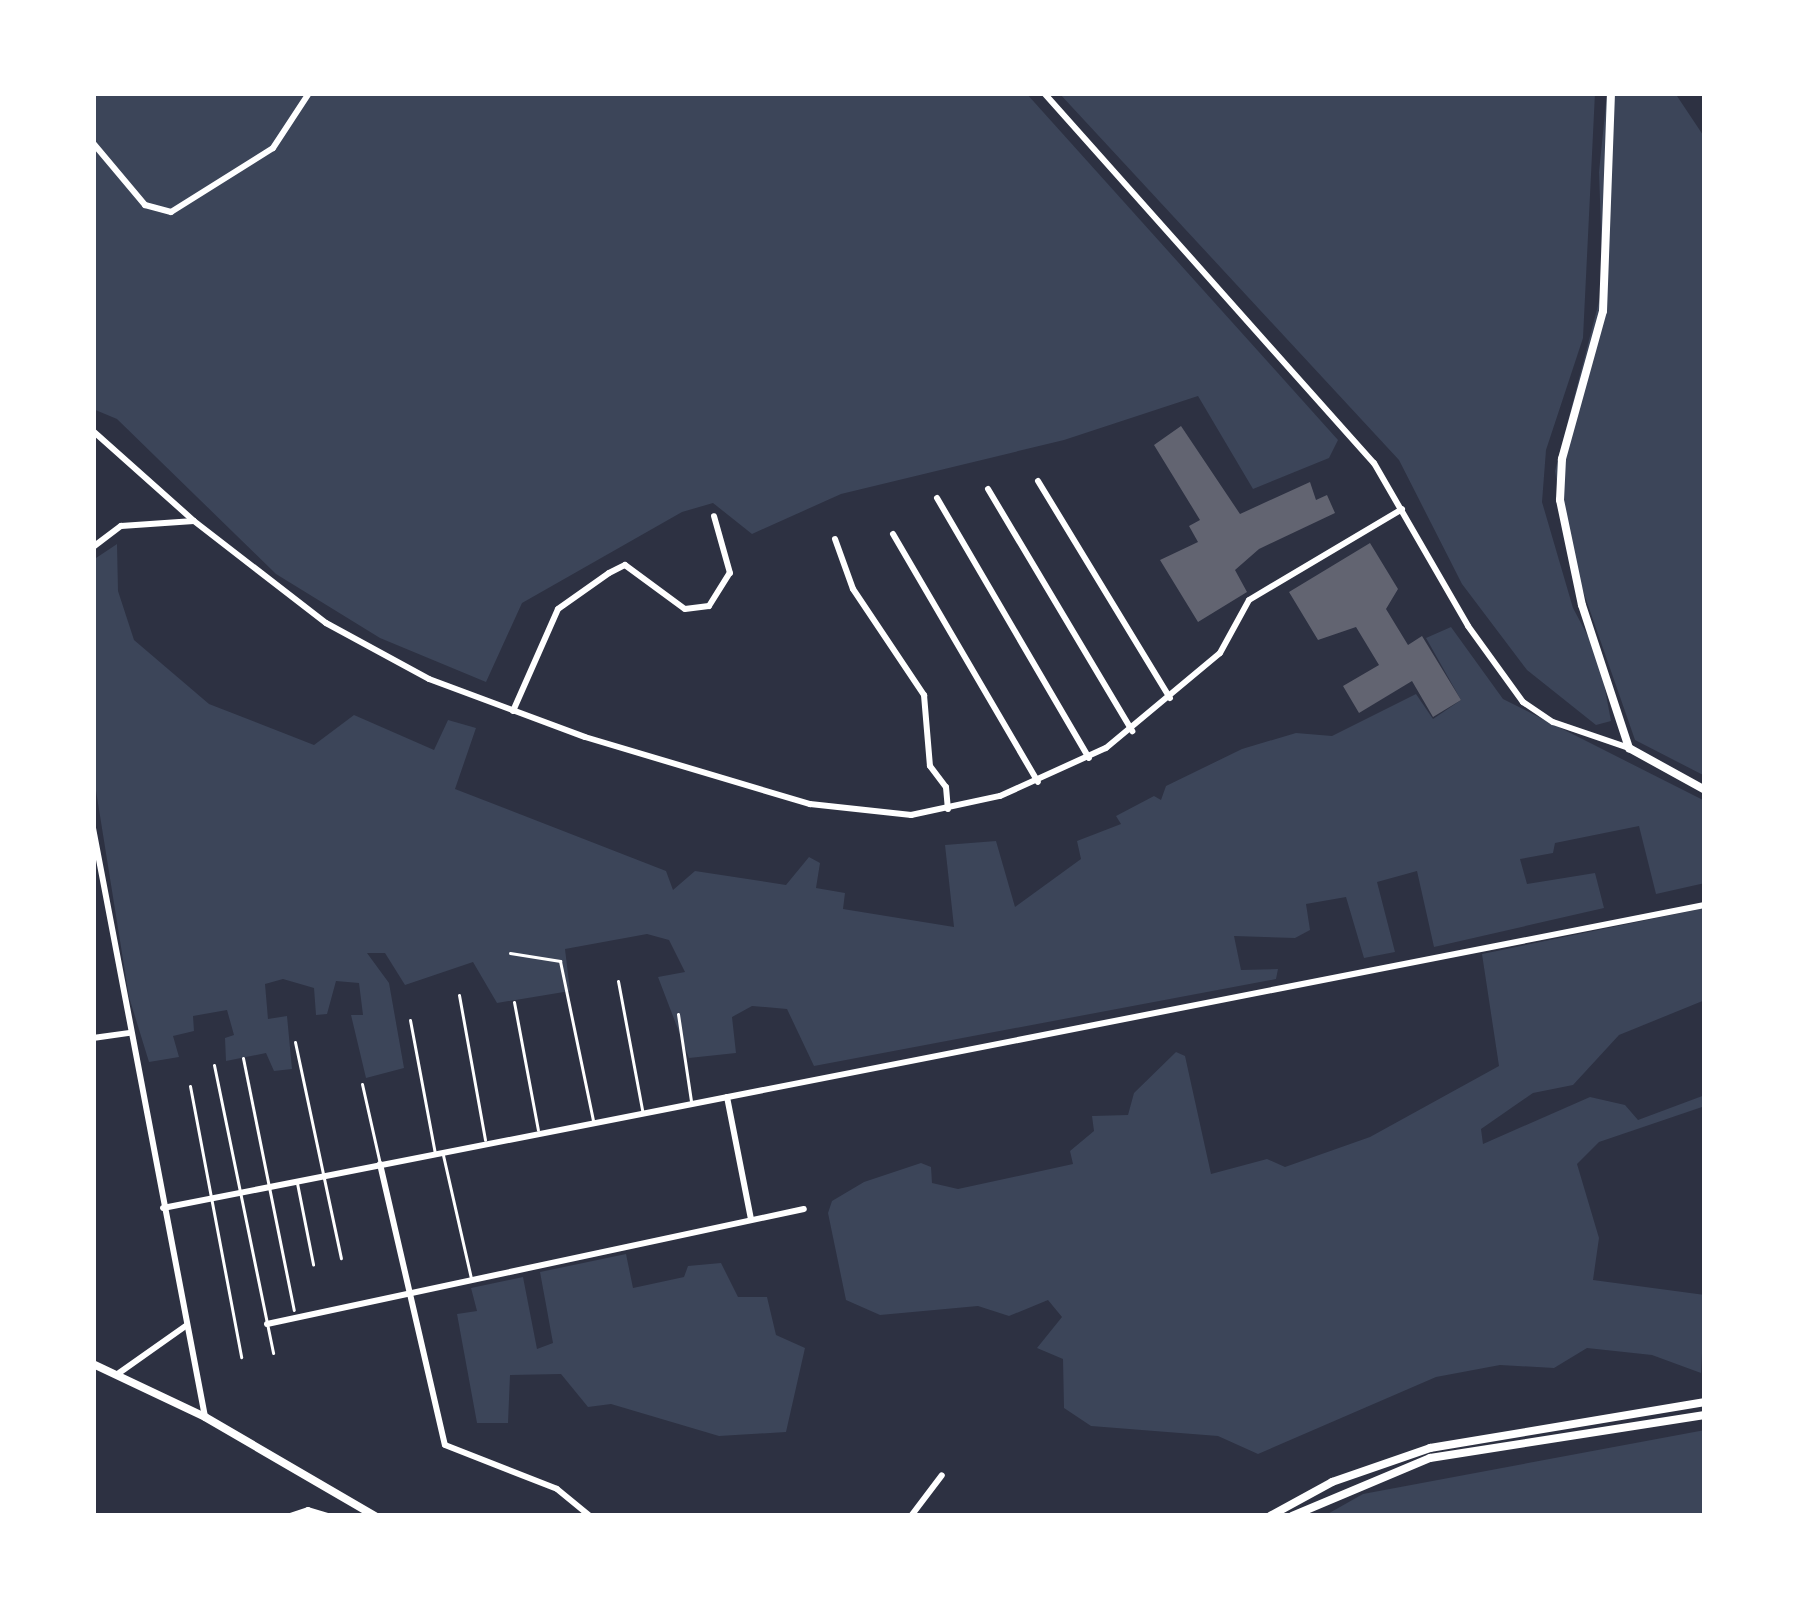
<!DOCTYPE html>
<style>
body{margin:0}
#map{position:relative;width:1798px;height:1609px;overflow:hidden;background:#2d3142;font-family:Quicksand,sans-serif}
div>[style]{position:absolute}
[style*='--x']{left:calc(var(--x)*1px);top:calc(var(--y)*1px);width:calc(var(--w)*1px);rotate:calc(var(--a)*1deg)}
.green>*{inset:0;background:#3c4559}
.building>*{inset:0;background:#626471}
.service>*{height:3px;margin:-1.5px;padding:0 1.5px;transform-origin:1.5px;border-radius:1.5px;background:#fff}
.minor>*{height:6px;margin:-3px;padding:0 3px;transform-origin:3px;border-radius:3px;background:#fff}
.tertiary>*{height:8px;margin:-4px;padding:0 4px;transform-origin:4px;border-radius:4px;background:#fff}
span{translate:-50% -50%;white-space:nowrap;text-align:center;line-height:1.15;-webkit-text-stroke:12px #fff;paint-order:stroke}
.frame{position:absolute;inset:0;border:96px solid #fff;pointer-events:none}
</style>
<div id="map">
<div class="green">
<i style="clip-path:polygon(93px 93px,1026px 93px,1338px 440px,1329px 458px,1253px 489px,1198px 396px,1064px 440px,841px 494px,752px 534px,713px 503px,682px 512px,522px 603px,486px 682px,380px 638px,276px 574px,117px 419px,93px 409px)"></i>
<i style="clip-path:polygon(1059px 93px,1595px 93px,1583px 338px,1546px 450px,1542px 502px,1573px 608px,1599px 657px,1611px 721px,1596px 725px,1527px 670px,1462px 584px,1399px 460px)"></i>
<i style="clip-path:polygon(1607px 93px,1675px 93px,1705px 138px,1705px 776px,1635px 740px,1566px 542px,1555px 471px,1603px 286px,1599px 172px)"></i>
<i style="clip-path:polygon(117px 544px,118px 591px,134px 640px,209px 704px,314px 745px,354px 715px,434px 750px,448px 720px,476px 728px,455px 789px,666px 871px,673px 890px,695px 871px,786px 885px,809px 857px,820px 863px,816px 888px,845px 893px,843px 909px,954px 927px,945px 845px,996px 841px,1015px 907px,1081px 859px,1077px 841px,1121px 824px,1116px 816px,1154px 796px,1161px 800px,1166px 786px,1242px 749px,1296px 733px,1332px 736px,1416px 694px,1433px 719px,1461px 700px,1426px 638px,1451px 627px,1503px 699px,1705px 801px,1705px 883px,1656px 894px,1639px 826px,1555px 843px,1553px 853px,1520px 859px,1527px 884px,1595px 873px,1604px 908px,1434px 947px,1417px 871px,1377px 882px,1395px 952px,1364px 958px,1346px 897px,1306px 904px,1310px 930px,1295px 938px,1234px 936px,1241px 970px,1278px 969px,1276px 979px,814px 1066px,787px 1009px,752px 1006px,732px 1017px,736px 1053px,689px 1058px,658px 977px,685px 972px,669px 940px,647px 934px,565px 949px,570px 991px,497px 1003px,473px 962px,405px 985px,385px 953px,367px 953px,389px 983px,404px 1068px,366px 1078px,351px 1015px,363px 1015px,359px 983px,336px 981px,327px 1014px,316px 1015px,314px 988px,283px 979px,265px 984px,268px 1019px,287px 1016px,292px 1069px,274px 1071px,266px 1053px,226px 1061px,225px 1038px,234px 1035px,227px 1010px,193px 1016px,194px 1031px,173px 1036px,179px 1057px,149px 1062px,129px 997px,93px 772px,93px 560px)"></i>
<i style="clip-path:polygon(1705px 908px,1705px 1000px,1619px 1035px,1573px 1085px,1533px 1093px,1481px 1129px,1483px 1144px,1590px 1097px,1625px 1105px,1638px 1120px,1705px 1095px,1705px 1106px,1599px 1142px,1577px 1164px,1599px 1238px,1593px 1280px,1705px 1295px,1701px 1373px,1652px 1355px,1587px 1348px,1554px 1368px,1500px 1365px,1436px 1377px,1258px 1454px,1218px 1436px,1091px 1426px,1064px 1408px,1063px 1359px,1037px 1348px,1062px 1317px,1048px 1300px,1009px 1316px,978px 1306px,880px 1315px,846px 1300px,828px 1213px,832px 1201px,864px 1182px,921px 1163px,931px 1167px,932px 1183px,958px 1189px,1073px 1164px,1070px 1151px,1094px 1131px,1092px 1116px,1128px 1115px,1134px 1093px,1176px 1052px,1185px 1056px,1211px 1174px,1267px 1159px,1285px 1167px,1370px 1137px,1499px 1066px,1482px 954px)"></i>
<i style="clip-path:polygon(626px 1254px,633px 1288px,684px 1277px,688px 1266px,721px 1263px,738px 1297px,767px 1297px,776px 1335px,805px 1348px,786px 1432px,719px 1436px,611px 1404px,588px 1407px,561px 1374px,510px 1375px,508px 1423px,477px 1423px,457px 1314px,477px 1311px,471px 1288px,523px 1277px,537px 1349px,553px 1343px,540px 1272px)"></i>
<i style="clip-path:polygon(1705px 1430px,1705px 1516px,1324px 1516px,1363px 1494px)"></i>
</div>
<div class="building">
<i style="clip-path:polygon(1181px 426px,1240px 514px,1310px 482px,1316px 500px,1327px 495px,1335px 513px,1259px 549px,1235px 570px,1247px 592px,1198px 622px,1160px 560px,1198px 542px,1189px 526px,1200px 520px,1154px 445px)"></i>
<i style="clip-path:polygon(1370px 543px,1398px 589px,1386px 609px,1408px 645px,1422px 636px,1461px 700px,1433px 717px,1412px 681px,1359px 713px,1343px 686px,1379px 665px,1356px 627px,1318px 640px,1289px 592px)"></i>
</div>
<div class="service">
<i style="--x:510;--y:953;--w:51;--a:9.1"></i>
<i style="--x:560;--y:961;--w:163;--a:78.3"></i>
<i style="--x:618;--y:981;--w:135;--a:79.4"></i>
<i style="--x:459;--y:995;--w:147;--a:79.8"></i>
<i style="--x:514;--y:1002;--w:130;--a:79.4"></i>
<i style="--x:678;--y:1014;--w:88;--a:81.5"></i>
<i style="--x:410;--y:1020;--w:135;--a:79.4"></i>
<i style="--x:295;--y:1042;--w:221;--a:78"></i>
<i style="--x:243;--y:1058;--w:257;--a:78.6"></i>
<i style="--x:214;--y:1065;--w:294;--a:78.4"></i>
<i style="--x:362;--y:1084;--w:82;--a:77.3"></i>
<i style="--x:190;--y:1086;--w:276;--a:79.3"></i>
<i style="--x:443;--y:1155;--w:126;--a:77.2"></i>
<i style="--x:297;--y:1183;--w:83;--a:78.8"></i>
</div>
<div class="minor">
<i style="--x:1044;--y:93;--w:496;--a:48.3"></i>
<i style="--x:1374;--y:463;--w:188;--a:60"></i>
<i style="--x:1468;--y:626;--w:94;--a:54.1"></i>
<i style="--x:1523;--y:702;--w:36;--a:34"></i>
<i style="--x:1553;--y:722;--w:80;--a:18.9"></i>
<i style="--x:93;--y:143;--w:81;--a:50"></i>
<i style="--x:145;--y:205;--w:27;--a:15"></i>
<i style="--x:171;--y:212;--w:120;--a:-32.1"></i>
<i style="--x:273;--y:148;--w:66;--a:-56.8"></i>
<i style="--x:93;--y:431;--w:134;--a:41.7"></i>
<i style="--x:1038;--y:481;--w:254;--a:58.7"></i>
<i style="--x:988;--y:489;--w:282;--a:59.2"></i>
<i style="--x:937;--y:498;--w:301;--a:59.7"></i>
<i style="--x:893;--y:534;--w:287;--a:59.7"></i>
<i style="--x:835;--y:539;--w:53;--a:70.2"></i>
<i style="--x:853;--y:589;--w:128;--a:56.2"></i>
<i style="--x:924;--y:695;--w:71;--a:85.2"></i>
<i style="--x:930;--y:766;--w:26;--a:53"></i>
<i style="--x:946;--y:787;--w:22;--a:85"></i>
<i style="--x:93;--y:547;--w:35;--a:-37"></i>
<i style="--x:121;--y:526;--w:73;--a:-3.9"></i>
<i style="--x:194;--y:521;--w:167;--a:37.7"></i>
<i style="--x:326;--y:623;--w:117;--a:28.5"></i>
<i style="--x:429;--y:679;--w:166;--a:20.4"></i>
<i style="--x:585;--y:737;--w:235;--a:16.6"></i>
<i style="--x:810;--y:804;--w:102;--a:6.2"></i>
<i style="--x:911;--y:815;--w:91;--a:-12.1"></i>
<i style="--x:1000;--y:796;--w:116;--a:-24.4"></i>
<i style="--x:1106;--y:748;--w:148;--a:-39.8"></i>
<i style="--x:1220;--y:653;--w:60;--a:-61.3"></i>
<i style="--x:1249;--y:600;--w:178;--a:-30.7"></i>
<i style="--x:513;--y:711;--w:111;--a:-66.2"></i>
<i style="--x:558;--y:609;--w:62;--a:-35.2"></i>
<i style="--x:609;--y:573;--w:18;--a:-27"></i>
<i style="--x:625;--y:565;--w:74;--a:36.3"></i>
<i style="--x:685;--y:609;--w:24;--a:-7"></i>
<i style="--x:709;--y:606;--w:39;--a:-58"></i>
<i style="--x:730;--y:573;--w:59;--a:-105.7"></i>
<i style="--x:93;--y:828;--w:600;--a:79.23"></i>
<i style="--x:93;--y:1038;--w:37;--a:-8"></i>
<i style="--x:727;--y:1097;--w:124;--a:78.9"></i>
<i style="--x:380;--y:1164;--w:288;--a:77"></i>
<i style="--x:445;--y:1445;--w:120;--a:21.4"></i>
<i style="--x:557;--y:1489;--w:43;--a:39.3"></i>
<i style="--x:163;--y:1208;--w:1571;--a:-11.12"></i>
<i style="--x:267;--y:1324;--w:549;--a:-12.09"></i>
<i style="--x:119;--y:1373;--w:83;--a:-35.2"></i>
<i style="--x:290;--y:1516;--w:19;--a:-18"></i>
<i style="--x:308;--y:1510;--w:21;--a:17"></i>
<i style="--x:911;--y:1516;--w:51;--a:-52.9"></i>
</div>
<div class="tertiary">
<i style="--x:1611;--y:93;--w:218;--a:92.1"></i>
<i style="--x:1603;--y:311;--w:154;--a:105.5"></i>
<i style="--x:1562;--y:459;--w:41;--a:92.8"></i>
<i style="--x:1560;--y:500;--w:107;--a:78.2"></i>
<i style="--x:1582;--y:605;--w:151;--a:71.8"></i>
<i style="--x:1629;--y:748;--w:87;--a:28.9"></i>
<i style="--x:93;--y:1364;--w:124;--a:25.3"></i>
<i style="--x:205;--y:1417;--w:197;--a:30.2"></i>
<i style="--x:1270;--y:1516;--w:71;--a:-28.7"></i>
<i style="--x:1332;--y:1482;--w:104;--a:-19.1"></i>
<i style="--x:1430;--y:1448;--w:279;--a:-9.5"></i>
<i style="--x:1292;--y:1516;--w:150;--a:-22.8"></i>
<i style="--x:1430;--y:1458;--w:278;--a:-8.9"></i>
</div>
<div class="frame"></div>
</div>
